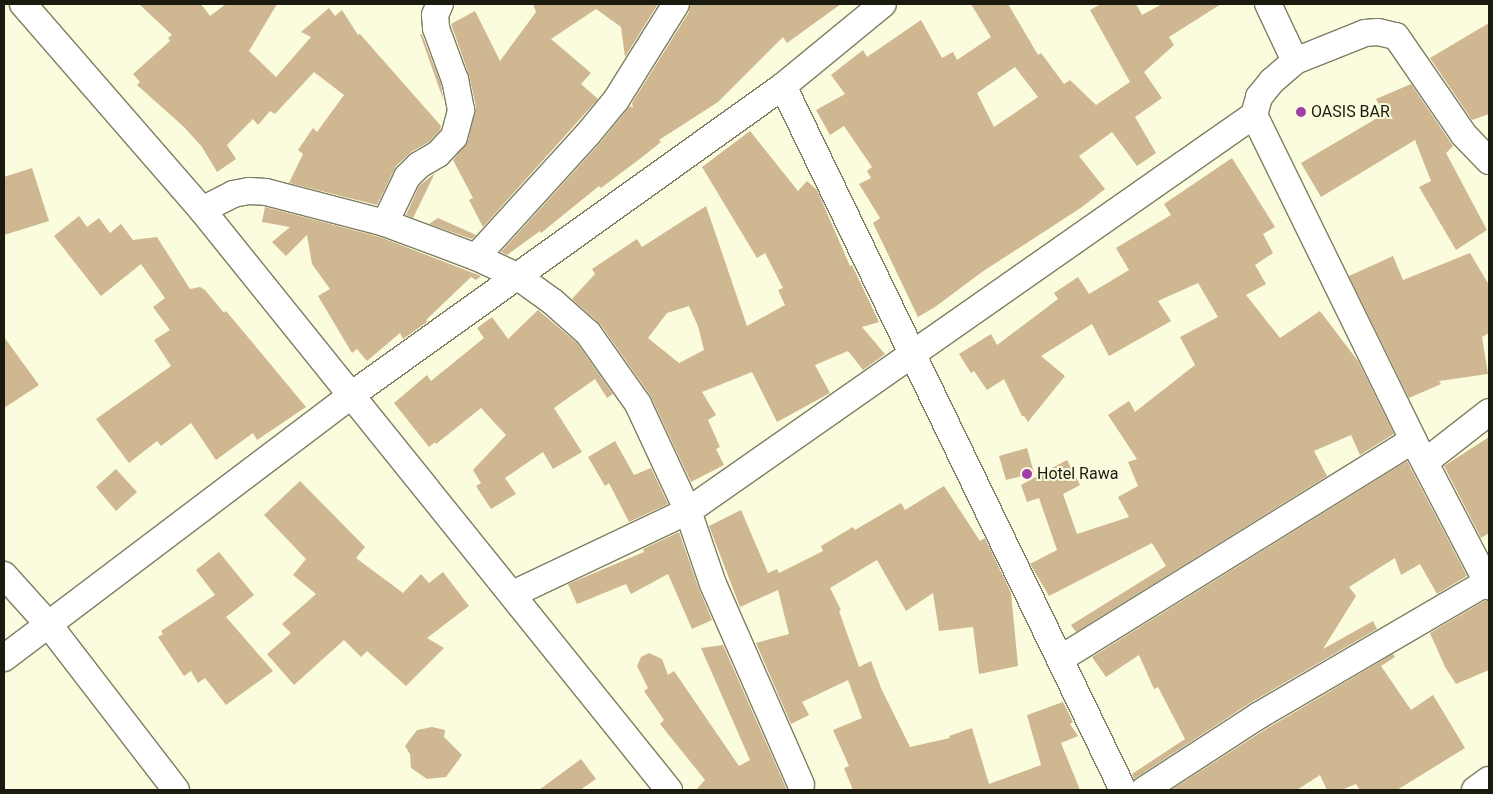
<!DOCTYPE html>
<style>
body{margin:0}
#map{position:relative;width:1493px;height:794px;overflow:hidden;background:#fbfbdd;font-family:Roboto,sans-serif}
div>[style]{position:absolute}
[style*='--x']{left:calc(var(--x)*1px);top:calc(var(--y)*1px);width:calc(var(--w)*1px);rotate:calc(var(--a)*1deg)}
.building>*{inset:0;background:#cfb791}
.roads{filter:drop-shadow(1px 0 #7f7e64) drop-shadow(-1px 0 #7f7e64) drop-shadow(0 1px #7f7e64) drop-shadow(0 -1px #7f7e64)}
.minor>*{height:26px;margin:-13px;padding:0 13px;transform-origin:13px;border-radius:13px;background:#fff}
.dots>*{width:14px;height:14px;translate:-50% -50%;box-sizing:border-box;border:2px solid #fbfbdd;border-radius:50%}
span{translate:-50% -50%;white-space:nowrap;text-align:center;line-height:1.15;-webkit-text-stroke:4px #fbfbdd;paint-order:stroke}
.poi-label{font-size:16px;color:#1a1a0f}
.left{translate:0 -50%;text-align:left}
.frame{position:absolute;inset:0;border:5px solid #1a1a0f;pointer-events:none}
</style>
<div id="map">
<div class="building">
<i style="clip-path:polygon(139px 4px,201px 4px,210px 16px,226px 4px,277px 4px,249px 51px,276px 77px,311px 37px,301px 32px,329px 8px,335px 16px,342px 10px,358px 35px,360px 34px,441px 126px,440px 130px,429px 142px,411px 152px,396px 166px,377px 205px,289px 183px,303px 154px,298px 150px,313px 128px,317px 132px,344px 95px,314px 72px,275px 114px,270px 111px,258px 125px,253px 119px,227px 145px,236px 159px,217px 172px,202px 147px,184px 127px,137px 85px,140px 82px,133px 74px,170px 41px,168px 38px,172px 35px)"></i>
<i style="clip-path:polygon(533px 4px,658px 4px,625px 57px,621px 27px,596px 9px,551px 39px,591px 73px,581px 84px,598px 99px,483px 227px,469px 200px,473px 198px,453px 160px,468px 141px,476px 107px,469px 75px,451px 24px,475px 11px,500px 61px,536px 12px)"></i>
<i style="clip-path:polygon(691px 4px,841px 4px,787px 43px,783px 37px,718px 102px,659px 140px,661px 142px,641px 158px,601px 188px,599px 186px,541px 233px,540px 231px,507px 255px,501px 252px,599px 144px,630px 106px,633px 108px,632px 103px,689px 12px)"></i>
<i style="clip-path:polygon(evenodd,971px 4px,1008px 4px,1038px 55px,1041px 53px,1064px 84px,1070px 80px,1096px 105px,1130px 82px,1090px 10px,1101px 4px,1136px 4px,1142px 15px,1162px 4px,1221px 4px,1169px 37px,1174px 45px,1144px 72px,1162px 98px,1135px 117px,1156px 153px,1137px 166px,1112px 132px,1079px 156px,1105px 189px,1082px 207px,982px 272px,935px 307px,918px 317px,873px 223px,880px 218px,859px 184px,871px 178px,867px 171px,872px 167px,844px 126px,830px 135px,816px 110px,845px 94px,831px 75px,863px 50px,867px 57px,921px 20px,942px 58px,953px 52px,957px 60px,991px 37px,971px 4px,1015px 67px,1038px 97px,994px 127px,977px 93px,1015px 67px)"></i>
<i style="clip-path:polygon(1489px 23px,1489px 114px,1472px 120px,1430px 58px)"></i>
<i style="clip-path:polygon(420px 34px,422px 34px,441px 84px,443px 99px)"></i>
<i style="clip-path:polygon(1411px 84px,1453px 146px,1446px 153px,1487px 230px,1456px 250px,1419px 187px,1431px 181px,1415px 140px,1321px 197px,1301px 163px,1384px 114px,1376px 99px)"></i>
<i style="clip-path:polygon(evenodd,750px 131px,798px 191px,807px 181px,817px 190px,850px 266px,852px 265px,879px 322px,862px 327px,885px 354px,863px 370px,848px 351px,815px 365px,830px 393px,777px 422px,752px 372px,702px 392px,716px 415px,708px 420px,720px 447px,716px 449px,724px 465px,691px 482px,650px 395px,600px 324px,572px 299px,595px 274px,592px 269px,637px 239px,642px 247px,706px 206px,747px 326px,785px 305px,778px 290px,783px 288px,765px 253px,757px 258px,702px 167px,750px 131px,689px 306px,698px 326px,704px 350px,679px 363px,648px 338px,667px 313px,689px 306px)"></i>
<i style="clip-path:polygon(1232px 158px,1275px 227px,1263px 234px,1273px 253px,1255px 265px,1266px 284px,1246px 295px,1280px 338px,1320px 311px,1358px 361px,1394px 434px,1360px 455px,1351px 435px,1314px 451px,1327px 476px,1076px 632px,1071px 625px,1166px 566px,1152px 543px,1049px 596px,1030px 564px,1057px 550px,1039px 498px,1027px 502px,1021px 485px,1067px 460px,1080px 485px,1063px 494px,1077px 534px,1129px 517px,1118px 497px,1138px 486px,1128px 462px,1137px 459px,1108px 415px,1129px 401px,1135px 412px,1195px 365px,1180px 337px,1218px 317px,1198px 283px,1158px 301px,1171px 321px,1109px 356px,1092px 324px,1041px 356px,1065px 376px,1028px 422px,1024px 416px,1022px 416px,1004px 379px,987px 390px,974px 371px,971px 373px,959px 354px,991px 334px,997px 345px,1058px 299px,1054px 293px,1078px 277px,1089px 294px,1129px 270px,1116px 248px,1171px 215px,1164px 204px)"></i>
<i style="clip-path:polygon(32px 168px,49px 221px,4px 235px,4px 177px)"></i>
<i style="clip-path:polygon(435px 173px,413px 218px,406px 215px,419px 186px)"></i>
<i style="clip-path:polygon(265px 207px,380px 237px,481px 276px,476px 280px,471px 277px,426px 320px,427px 322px,403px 339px,400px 333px,367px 361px,357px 349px,352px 353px,318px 296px,330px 289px,312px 264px,307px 235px,286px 256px,272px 242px,290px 227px,262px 222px)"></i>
<i style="clip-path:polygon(79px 216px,87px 227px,99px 218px,110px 233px,121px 224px,133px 240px,157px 237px,190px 289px,200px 287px,205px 290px,224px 313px,226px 311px,247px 336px,306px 407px,257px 440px,253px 433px,216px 460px,191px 423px,161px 446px,157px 441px,129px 463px,96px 419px,171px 366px,154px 340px,170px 330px,153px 307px,165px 298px,141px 264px,101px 296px,54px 236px)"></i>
<i style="clip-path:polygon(438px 218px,476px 235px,472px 239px,429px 224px)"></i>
<i style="clip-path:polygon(1470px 253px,1489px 285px,1489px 333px,1482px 337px,1488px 374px,1439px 381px,1441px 384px,1409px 398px,1349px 276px,1393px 256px,1403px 280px)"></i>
<i style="clip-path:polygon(538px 310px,577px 343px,613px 394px,607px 398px,595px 379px,554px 408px,582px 452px,553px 469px,543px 452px,505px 478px,516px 494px,491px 509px,476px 486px,481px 483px,473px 470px,506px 435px,481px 408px,436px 444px,435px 442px,429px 447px,394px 403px,427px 375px,431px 381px,484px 338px,477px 328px,492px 317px,508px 339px)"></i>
<i style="clip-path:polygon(4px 337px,39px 385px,4px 408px)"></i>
<i style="clip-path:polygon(1489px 437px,1489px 533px,1481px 538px,1444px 466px)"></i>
<i style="clip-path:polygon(615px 441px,634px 475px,651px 468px,668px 504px,629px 522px,609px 483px,605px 486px,588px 457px)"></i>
<i style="clip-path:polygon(1027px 448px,1034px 473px,1006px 480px,999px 456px)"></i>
<i style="clip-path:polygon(1407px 461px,1467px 576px,1437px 594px,1420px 564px,1401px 575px,1395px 558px,1349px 587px,1356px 596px,1323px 649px,1373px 621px,1377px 629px,1250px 703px,1134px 779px,1132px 774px,1185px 739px,1158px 687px,1154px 689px,1139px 655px,1106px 677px,1092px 657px)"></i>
<i style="clip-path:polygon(116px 469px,137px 492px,116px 511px,96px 487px)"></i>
<i style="clip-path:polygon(300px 481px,365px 547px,356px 558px,403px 593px,421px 574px,429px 583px,443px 572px,469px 606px,427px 638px,444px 648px,406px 686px,367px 651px,361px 657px,344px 640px,294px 685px,267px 654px,291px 633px,282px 624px,316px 594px,293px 575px,306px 559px,264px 515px)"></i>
<i style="clip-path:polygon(944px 486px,980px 541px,985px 538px,1011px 593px,1018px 666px,979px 674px,973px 627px,939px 631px,933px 593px,906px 611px,877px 560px,830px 588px,841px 610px,839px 611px,859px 667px,871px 661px,881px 688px,910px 747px,950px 738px,949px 736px,972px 728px,989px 784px,1041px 765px,1027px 715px,1063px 702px,1073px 722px,1070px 724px,1078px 736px,1061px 743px,1080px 790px,853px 790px,844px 768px,849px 766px,833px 730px,862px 718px,848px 680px,802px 702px,809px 715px,791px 724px,756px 643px,789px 634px,778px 590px,740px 607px,709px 526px,741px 510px,768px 573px,777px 569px,779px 573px,823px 551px,821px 546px,853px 527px,855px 530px,901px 503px,905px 510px)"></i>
<i style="clip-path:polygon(679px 532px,699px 589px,712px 620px,692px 629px,668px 574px,631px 594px,626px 584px,577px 604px,568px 584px,644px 552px,643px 549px)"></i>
<i style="clip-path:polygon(219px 552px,254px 595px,226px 617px,273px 671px,226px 705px,205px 678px,198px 683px,191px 671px,184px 676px,158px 637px,163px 634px,161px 631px,215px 595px,196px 570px)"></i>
<i style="clip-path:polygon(1486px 600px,1489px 601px,1489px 670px,1456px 684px,1445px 667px,1430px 633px)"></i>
<i style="clip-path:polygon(723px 645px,787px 790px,696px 790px,705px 780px,660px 724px,664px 720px,644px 691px,648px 688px,637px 666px,641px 657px,649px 653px,662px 659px,668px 675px,674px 671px,739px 766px,750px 760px,701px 648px)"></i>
<i style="clip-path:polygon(1393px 654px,1395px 657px,1381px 666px,1411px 710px,1433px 695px,1465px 748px,1397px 790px,1360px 790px,1356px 784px,1341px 790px,1327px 790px,1320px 775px,1297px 790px,1171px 790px,1266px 729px)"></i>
<i style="clip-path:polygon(432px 727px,445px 730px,444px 737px,462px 755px,446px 777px,427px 779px,411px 768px,410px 754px,405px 746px,417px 730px)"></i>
<i style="clip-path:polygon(581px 759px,596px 779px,580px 790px,539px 790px)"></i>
</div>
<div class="roads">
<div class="minor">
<i style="--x:23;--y:4;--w:273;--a:49"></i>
<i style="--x:202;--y:210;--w:745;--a:51.16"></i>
<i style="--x:1295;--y:61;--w:75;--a:-21.8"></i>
<i style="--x:1365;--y:33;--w:13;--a:-4"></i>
<i style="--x:1378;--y:32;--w:18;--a:13"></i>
<i style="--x:1396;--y:36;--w:120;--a:55.5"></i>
<i style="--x:1464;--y:135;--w:36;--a:46"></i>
<i style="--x:783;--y:86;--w:782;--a:64.22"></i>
<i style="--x:1254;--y:115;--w:362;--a:63.9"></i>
<i style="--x:1413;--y:440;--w:165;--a:62.5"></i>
<i style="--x:202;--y:210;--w:35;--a:-27"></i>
<i style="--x:233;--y:194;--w:16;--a:-11"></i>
<i style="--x:249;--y:191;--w:17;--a:3"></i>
<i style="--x:266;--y:192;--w:123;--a:14.6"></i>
<i style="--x:385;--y:223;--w:97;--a:20.5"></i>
<i style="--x:476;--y:257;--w:45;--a:24.9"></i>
<i style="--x:517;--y:276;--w:44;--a:35.8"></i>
<i style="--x:553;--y:302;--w:47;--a:41.5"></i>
<i style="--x:588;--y:333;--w:87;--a:54.8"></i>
<i style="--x:638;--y:404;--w:118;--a:65"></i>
<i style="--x:688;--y:511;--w:77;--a:71.1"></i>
<i style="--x:713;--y:584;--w:219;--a:66.3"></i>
<i style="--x:385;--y:223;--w:51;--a:-64.4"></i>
<i style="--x:407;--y:177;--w:17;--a:-45"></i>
<i style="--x:419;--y:165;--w:22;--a:-30"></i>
<i style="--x:438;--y:154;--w:23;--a:-47"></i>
<i style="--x:454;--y:137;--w:28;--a:-75"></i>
<i style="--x:461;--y:110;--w:31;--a:-101"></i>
<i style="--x:455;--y:80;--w:55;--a:-110.1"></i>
<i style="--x:436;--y:28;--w:13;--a:-94"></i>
<i style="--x:435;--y:15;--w:12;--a:-66"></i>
<i style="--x:476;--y:257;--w:166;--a:-47.7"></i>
<i style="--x:588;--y:134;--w:44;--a:-50.5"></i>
<i style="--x:616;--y:100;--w:113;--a:-58"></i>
<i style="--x:1425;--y:462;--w:81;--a:-38"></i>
<i style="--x:4;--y:575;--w:67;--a:48"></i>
<i style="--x:49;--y:625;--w:208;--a:52.4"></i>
<i style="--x:513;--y:594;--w:194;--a:-25.4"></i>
<i style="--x:688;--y:511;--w:691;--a:-34.98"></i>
<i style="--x:1254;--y:115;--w:19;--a:-74"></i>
<i style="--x:1259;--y:97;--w:21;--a:-51"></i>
<i style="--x:1272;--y:81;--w:30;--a:-41"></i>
<i style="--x:1295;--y:61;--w:63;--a:-115.3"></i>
<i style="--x:4;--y:658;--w:434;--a:-37.1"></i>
<i style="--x:350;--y:396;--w:533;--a:-35.6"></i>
<i style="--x:783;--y:86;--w:129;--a:-39.4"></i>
<i style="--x:1060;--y:659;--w:415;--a:-31.8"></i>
<i style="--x:1144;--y:790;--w:136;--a:-33"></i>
<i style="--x:1258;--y:716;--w:265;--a:-30.3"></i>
<i style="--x:1475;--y:790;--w:17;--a:-36"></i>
</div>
</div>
<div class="dots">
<i style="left:1301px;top:112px;background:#9f3fa7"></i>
<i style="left:1027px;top:474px;background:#9f3fa7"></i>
</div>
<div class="poi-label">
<span class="left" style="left:1311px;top:112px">OASIS BAR</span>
<span class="left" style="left:1037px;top:474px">Hotel Rawa</span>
</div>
<div class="frame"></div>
</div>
